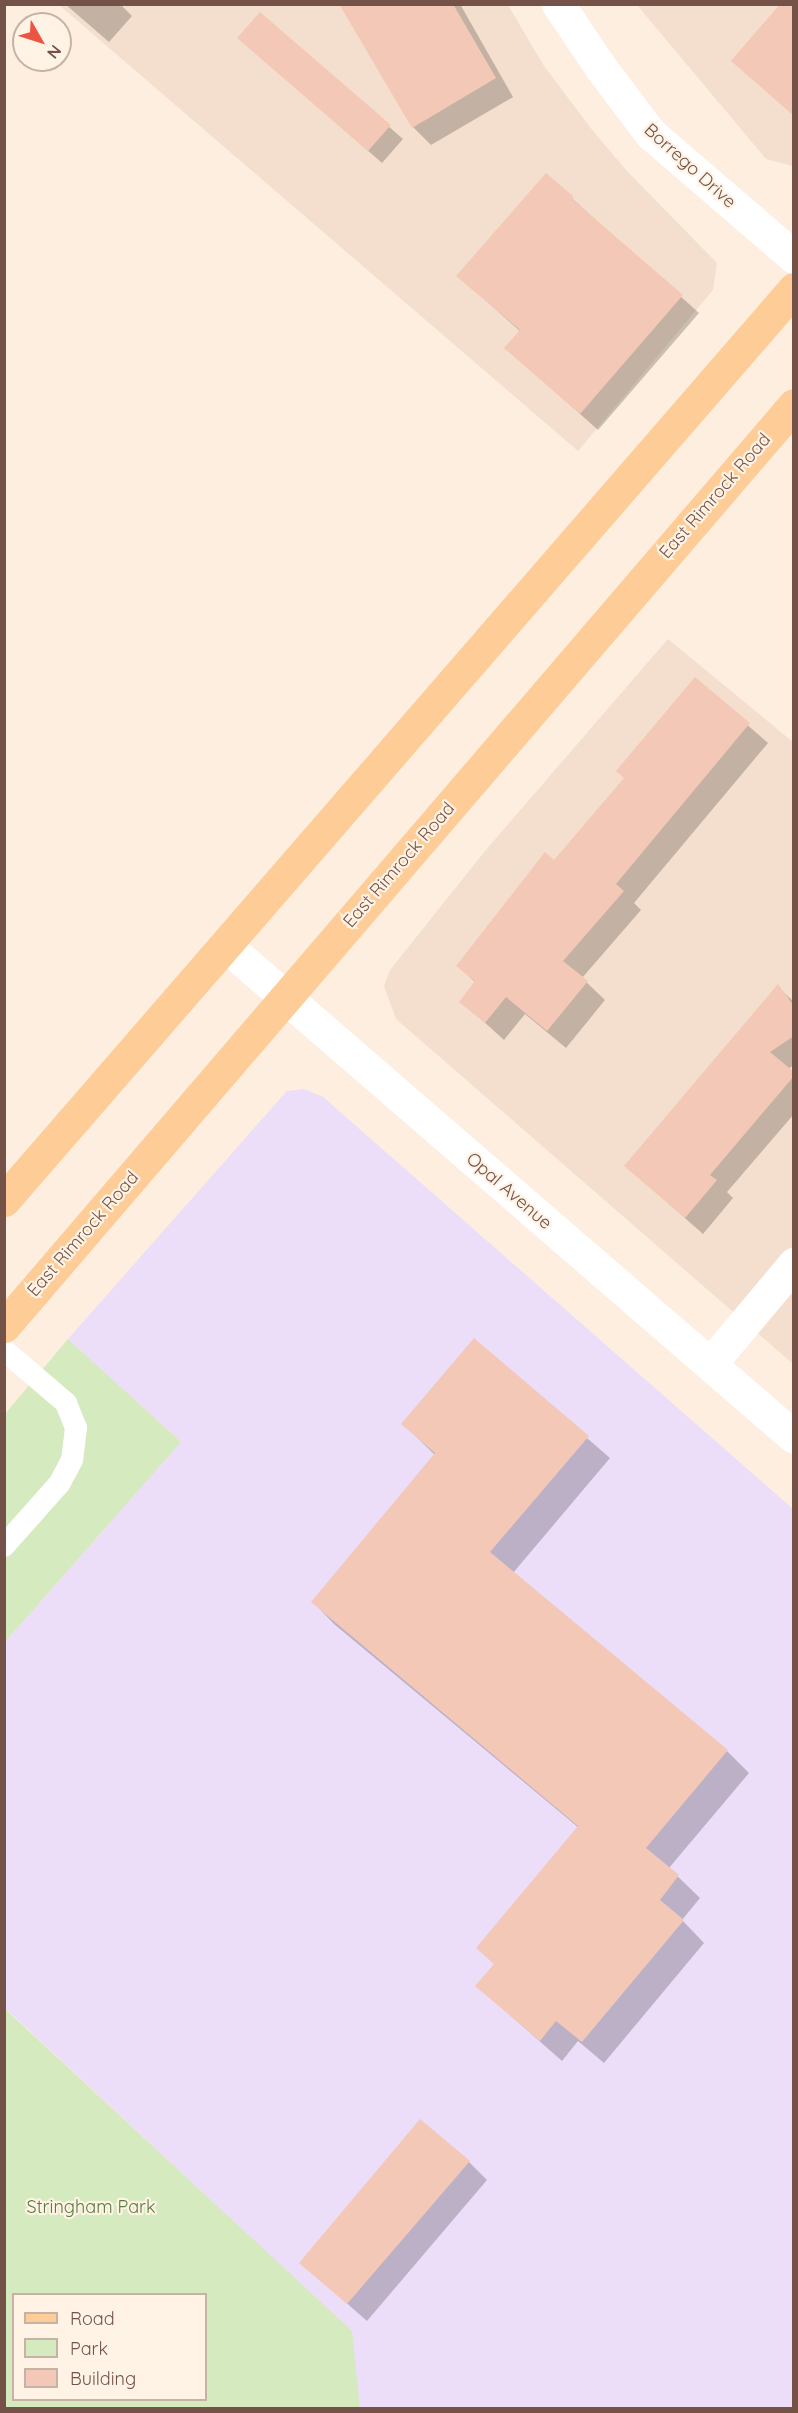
<!DOCTYPE html>
<style>
body{margin:0}
#map{position:relative;width:798px;height:2413px;overflow:hidden;background:#fdeee0;font-family:Quicksand,sans-serif}
div>[style]{position:absolute}
[style*='--x']{left:calc(var(--x)*1px);top:calc(var(--y)*1px);width:calc(var(--w)*1px);rotate:calc(var(--a)*1deg)}
.residential>*{inset:0;background:#f4dfce}
.education>*{inset:0;background:#ecddf9}
.green>*{inset:0;background:#d5eabe}
.shadow>*{inset:0;background:#0003}
.building>*{inset:0;background:#f3c8b7}
.service>*{height:22px;margin:-11px;padding:0 11px;transform-origin:11px;border-radius:11px;background:#fff}
.minor>*{height:33px;margin:-16.5px;padding:0 16.5px;transform-origin:16.5px;border-radius:16.5px;background:#fff}
.primary>*{height:33px;margin:-16.5px;padding:0 16.5px;transform-origin:16.5px;border-radius:16.5px;background:#fecc96}
span{translate:-50% -50%;white-space:nowrap;text-align:center;line-height:1.15;-webkit-text-stroke:4.5px #fff3e6;paint-order:stroke}
.street-label{font-size:18px;color:#745247}
.park-label{font-size:18px;color:#567a3f}
.frame{position:absolute;inset:0;border:6px solid #745247;pointer-events:none}
.legend{position:absolute;left:12px;top:2293px;width:195px;height:108px;box-sizing:border-box;background:#fff3e6;border:2px solid #c7b3a6;margin:0;padding:8px 10px;list-style:none;font-size:18px;color:#745247}
.legend li{display:flex;align-items:center;gap:12px;height:30px}
.legend b{width:30px;border:2px solid #c7b3a6}
.north{position:absolute;left:12px;top:12px;width:60px;height:60px;box-sizing:border-box;background:#fff3e6;border:2px solid #c7b3a6;border-radius:50%;rotate:129deg;font-size:16px;font-weight:700;line-height:24px;text-align:center;color:#745247}
.north::after{content:'';display:block;margin:auto;width:21px;height:27px;background:#eb5541;clip-path:polygon(50% 0,100% 100%,50% 72%,0 100%)}
</style>
<div id="map">
<div class="residential">
<i style="clip-path:polygon(59px 5px,508px 5px,544px 66px,593px 131px,626px 170px,717px 263px,713px 290px,578px 451px)"></i>
<i style="clip-path:polygon(637px 5px,793px 5px,793px 166px,766px 159px)"></i>
<i style="clip-path:polygon(668px 639px,793px 742px,793px 1364px,396px 1019px,384px 986px,390px 970px,485px 851px)"></i>
</div>
<div class="education">
<i style="clip-path:polygon(304px 1089px,323px 1097px,793px 1509px,793px 2408px,360px 2408px,351px 2331px,5px 2008px,5px 1642px,181px 1442px,68px 1339px,287px 1091px)"></i>
</div>
<div class="green">
<i style="clip-path:polygon(68px 1339px,181px 1442px,5px 1642px,5px 1414px)"></i>
<i style="clip-path:polygon(evenodd,4px 2008px,352px 2331px,360px 2408px,5px 2408px,4px 2008px,14px 2294px,206px 2294px,206px 2400px,14px 2400px,14px 2294px)"></i>
</div>
<div class="shadow">
<i style="clip-path:polygon(65px 4px,120px 4px,132px 16px,109px 42px)"></i>
<i style="clip-path:polygon(342px 4px,460px 4px,513px 97px,431px 145px,413px 127px)"></i>
<i style="clip-path:polygon(260px 14px,403px 139px,382px 163px,239px 38px)"></i>
<i style="clip-path:polygon(546px 175px,699px 313px,598px 430px,506px 348px,521px 332px,458px 276px)"></i>
<i style="clip-path:polygon(695px 679px,768px 743px,634px 903px,641px 910px,582px 978px,605px 1000px,566px 1048px,525px 1014px,504px 1040px,461px 1001px,476px 983px,458px 966px,554px 862px,625px 778px)"></i>
<i style="clip-path:polygon(778px 987px,794px 1002px,794px 1065px,788px 1069px,794px 1074px,794px 1114px,727px 1192px,733px 1198px,703px 1234px,626px 1166px)"></i>
<i style="clip-path:polygon(474px 1340px,610px 1458px,513px 1573px,727px 1751px,749px 1773px,669px 1868px,700px 1898px,682px 1920px,704px 1943px,604px 2063px,578px 2041px,562px 2061px,477px 1986px,495px 1965px,478px 1948px,579px 1828px,334px 1624px,313px 1602px,435px 1455px,403px 1424px)"></i>
<i style="clip-path:polygon(469px 2162px,487px 2180px,367px 2321px,301px 2263px)"></i>
</div>
<div class="building">
<i style="clip-path:polygon(339px 4px,453px 4px,496px 78px,412px 128px)"></i>
<i style="clip-path:polygon(780px 4px,794px 4px,794px 116px,731px 61px)"></i>
<i style="clip-path:polygon(260px 12px,391px 125px,368px 151px,237px 38px)"></i>
<i style="clip-path:polygon(546px 173px,574px 197px,572px 199px,683px 295px,580px 414px,504px 348px,520px 330px,456px 276px)"></i>
<i style="clip-path:polygon(695px 677px,750px 723px,616px 884px,624px 891px,563px 961px,588px 981px,547px 1031px,506px 997px,485px 1023px,459px 1002px,475px 981px,456px 966px,545px 852px,554px 860px,624px 778px,616px 771px)"></i>
<i style="clip-path:polygon(778px 984px,794px 1006px,794px 1036px,770px 1052px,794px 1072px,794px 1076px,710px 1175px,717px 1180px,685px 1218px,624px 1166px)"></i>
<i style="clip-path:polygon(474px 1338px,589px 1436px,490px 1552px,728px 1750px,646px 1848px,679px 1875px,660px 1900px,684px 1920px,582px 2042px,556px 2021px,540px 2041px,475px 1986px,494px 1964px,476px 1948px,578px 1826px,311px 1602px,435px 1453px,401px 1424px)"></i>
<i style="clip-path:polygon(420px 2119px,470px 2161px,347px 2304px,299px 2263px)"></i>
</div>
<div class="service">
<i style="--x:4;--y:1350;--w:82;--a:40.5"></i>
<i style="--x:66;--y:1403;--w:27;--a:68"></i>
<i style="--x:76;--y:1428;--w:32;--a:97"></i>
<i style="--x:72;--y:1460;--w:27;--a:118"></i>
<i style="--x:59;--y:1484;--w:83;--a:131.6"></i>
</div>
<div class="minor">
<i style="--x:558;--y:4;--w:77;--a:56.1"></i>
<i style="--x:601;--y:68;--w:83;--a:52.9"></i>
<i style="--x:651;--y:134;--w:189;--a:40.7"></i>
<i style="--x:225;--y:945;--w:752;--a:40.85"></i>
<i style="--x:710;--y:1364;--w:131;--a:-50"></i>
</div>
<div class="primary">
<i style="--x:4;--y:1200;--w:1206;--a:-49.07"></i>
<i style="--x:4;--y:1326;--w:1213;--a:-49.38"></i>
</div>
<div class="street-label">
<span style="left:690px;top:166px;rotate:42deg">Borrego Drive</span>
<span style="left:715px;top:496px;rotate:-49deg">East Rimrock Road</span>
<span style="left:399px;top:865px;rotate:-49deg">East Rimrock Road</span>
<span style="left:509px;top:1191px;rotate:41deg">Opal Avenue</span>
<span style="left:83px;top:1234px;rotate:-49deg">East Rimrock Road</span>
</div>
<div class="park-label">
<span style="left:91px;top:2207px">Stringham Park</span>
</div>
<div class="frame"></div>
<ul class="legend">
<li><b style="height:8px;background:#fecc96"></b>Road</li>
<li><b style="height:16px;background:#d5eabe"></b>Park</li>
<li><b style="height:16px;background:#f3c8b7"></b>Building</li>
</ul>
<div class="north">N</div>
</div>
